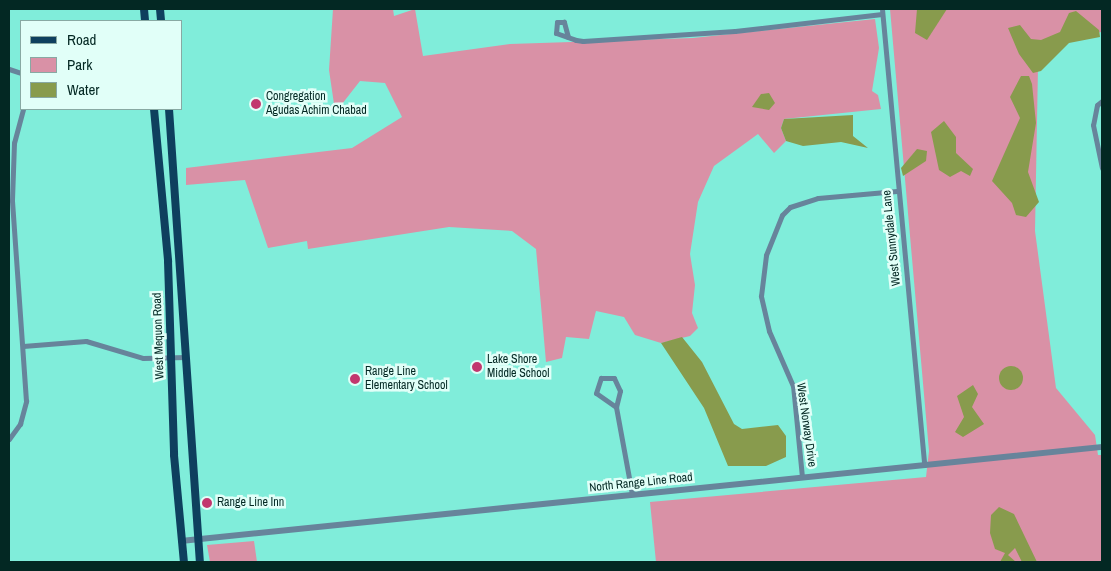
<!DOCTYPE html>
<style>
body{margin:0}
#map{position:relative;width:1111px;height:571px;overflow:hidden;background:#80edda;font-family:"Archivo Narrow",sans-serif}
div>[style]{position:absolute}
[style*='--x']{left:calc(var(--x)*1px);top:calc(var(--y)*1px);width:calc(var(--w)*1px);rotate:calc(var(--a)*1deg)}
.green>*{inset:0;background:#d991a6}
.water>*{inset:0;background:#889b4d}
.round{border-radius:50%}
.minor>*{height:5px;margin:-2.5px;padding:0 2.5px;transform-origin:2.5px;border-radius:2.5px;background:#67849b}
.tertiary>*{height:5.5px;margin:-2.75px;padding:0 2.75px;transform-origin:2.75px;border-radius:2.75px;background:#67849b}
.primary>*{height:8px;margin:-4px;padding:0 4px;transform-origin:4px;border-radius:4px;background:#0e405e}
.dots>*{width:14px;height:14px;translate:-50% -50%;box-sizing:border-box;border:2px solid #e1fff8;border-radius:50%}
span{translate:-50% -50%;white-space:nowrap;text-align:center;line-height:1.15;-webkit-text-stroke:5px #e1fff8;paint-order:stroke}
.poi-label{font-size:12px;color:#032823}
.left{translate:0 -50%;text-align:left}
.street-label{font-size:12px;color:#032823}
.frame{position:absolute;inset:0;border:10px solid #032823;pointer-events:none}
.legend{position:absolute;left:20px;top:20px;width:162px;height:90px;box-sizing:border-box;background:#e1fff8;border:1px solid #88a9a3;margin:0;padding:6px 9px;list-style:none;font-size:15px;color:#032823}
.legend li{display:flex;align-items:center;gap:10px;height:25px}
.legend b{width:25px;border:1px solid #88a9a3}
</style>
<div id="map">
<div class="green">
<i style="clip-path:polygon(333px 9px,393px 9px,394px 16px,415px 9px,423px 56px,510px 44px,693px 38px,875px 19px,879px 48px,872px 91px,878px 95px,881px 109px,784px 119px,781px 128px,786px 141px,774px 153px,758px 134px,714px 166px,698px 202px,690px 254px,695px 285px,692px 313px,698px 328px,690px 336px,661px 343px,635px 335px,624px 317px,596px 311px,589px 339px,566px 337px,562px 358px,546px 362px,536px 249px,512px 231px,449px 227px,308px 249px,307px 241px,268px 248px,245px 180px,186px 185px,186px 168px,352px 148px,402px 117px,385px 83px,360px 81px,342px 104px,334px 104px,329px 70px)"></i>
<i style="clip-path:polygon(890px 9px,1102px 9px,1102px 32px,1076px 35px,1038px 67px,1035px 231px,1056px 388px,1095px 435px,1098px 455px,1102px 455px,1102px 562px,656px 562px,650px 502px,926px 477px,929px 451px)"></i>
<i style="clip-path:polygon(254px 541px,257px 562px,210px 562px,207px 545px)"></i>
</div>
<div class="water">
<i style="clip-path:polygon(917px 9px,947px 9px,927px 40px,915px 33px)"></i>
<i style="clip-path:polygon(1076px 11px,1099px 30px,1100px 37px,1069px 43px,1041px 71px,1033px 73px,1019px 54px,1008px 28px,1020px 25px,1031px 39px,1041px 40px,1060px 32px,1069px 13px)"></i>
<i style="clip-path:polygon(1021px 76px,1029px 76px,1032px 84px,1036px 123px,1028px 172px,1039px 202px,1026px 217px,1016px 215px,1012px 203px,992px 181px,1020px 118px,1010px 97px)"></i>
<i style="clip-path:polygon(769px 93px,775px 103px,769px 110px,752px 107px,761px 94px)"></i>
<i style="clip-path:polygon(853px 115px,853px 136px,868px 148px,841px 142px,803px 146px,786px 141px,781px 128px,784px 119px)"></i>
<i style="clip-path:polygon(944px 121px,956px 137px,956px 153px,973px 169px,970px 176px,961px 171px,950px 177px,939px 170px,931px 132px)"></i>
<i style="clip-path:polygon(917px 149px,927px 151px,926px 161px,903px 176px,901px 168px)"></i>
<i style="clip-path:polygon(682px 337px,702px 362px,734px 424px,742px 429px,778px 425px,786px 436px,786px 457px,766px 466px,728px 466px,704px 408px,661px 343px)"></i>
<i class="round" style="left:999px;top:366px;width:24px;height:24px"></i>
<i style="clip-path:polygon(973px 385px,978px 394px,972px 407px,984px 424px,963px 437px,955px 432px,964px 417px,957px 396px)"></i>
<i style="clip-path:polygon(999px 507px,1014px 514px,1037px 562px,1022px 562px,1015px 548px,1008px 555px,1016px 562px,1000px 562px,1005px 553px,995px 549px,990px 533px,991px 515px)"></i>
</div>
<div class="minor">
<i style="--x:882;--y:9;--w:458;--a:84.7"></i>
<i style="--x:568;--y:37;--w:16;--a:-105"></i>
<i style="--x:564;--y:22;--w:7;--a:180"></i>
<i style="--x:557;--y:22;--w:11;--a:95"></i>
<i style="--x:556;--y:33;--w:21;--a:19"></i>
<i style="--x:576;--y:40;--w:7;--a:8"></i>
<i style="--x:583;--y:41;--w:152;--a:-3.8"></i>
<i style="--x:735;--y:31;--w:148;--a:-6.6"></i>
<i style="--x:9;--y:69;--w:13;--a:18"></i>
<i style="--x:1102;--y:101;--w:6;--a:141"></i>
<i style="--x:1097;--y:105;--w:20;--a:101"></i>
<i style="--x:1093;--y:125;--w:44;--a:78.2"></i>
<i style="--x:23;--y:346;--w:63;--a:-4.5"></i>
<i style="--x:86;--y:341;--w:59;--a:16.6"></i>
<i style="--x:143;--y:358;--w:43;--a:-1.3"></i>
<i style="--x:616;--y:407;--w:24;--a:-145"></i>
<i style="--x:596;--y:393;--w:16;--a:-72"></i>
<i style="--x:601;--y:378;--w:13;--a:0"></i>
<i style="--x:614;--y:378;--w:14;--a:65"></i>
<i style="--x:620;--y:391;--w:16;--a:104"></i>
<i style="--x:616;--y:407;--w:88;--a:79.6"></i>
<i style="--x:9;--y:439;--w:19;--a:-54"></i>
<i style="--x:20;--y:424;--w:24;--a:-75"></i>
<i style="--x:26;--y:401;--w:201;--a:-94"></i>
<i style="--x:12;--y:200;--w:57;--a:-88"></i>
<i style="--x:14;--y:143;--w:35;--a:-75"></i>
<i style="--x:802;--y:477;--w:91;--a:-95.6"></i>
<i style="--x:793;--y:386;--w:60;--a:-113.6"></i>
<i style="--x:769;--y:331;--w:36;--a:-103"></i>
<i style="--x:761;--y:296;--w:41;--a:-83"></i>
<i style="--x:766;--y:255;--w:43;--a:-68.2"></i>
<i style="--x:782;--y:215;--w:11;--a:-45"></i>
<i style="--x:790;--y:207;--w:29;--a:-18"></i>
<i style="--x:818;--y:198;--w:79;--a:-5.1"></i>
</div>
<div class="tertiary">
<i style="--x:181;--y:541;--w:926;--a:-5.83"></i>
</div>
<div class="primary">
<i style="--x:144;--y:9;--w:12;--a:85"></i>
<i style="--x:160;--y:9;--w:12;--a:85"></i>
<i style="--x:154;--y:109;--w:153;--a:84.7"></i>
<i style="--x:168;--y:261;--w:194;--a:88.2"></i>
<i style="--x:174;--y:455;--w:107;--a:84.7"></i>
<i style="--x:169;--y:109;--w:454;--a:86.1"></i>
</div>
<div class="dots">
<i style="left:256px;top:104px;background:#c2376e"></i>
<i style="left:477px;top:367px;background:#c2376e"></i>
<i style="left:355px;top:379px;background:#c2376e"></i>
<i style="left:207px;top:503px;background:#c2376e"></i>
</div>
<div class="poi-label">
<span class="left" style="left:266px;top:104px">Congregation<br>Agudas Achim Chabad</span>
<span class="left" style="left:487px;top:367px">Lake Shore<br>Middle School</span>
<span class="left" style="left:365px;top:379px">Range Line<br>Elementary School</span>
<span class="left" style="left:217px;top:503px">Range Line Inn</span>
</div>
<div class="street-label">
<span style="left:892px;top:238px;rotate:-96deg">West Sunnydale Lane</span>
<span style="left:159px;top:336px;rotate:-92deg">West Mequon Road</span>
<span style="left:806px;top:425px;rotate:82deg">West Norway Drive</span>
<span style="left:641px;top:483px;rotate:-6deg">North Range Line Road</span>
</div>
<div class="frame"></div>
<ul class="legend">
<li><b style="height:6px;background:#0e405e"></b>Road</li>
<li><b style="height:14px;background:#d991a6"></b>Park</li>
<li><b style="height:14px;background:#889b4d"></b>Water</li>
</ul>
</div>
